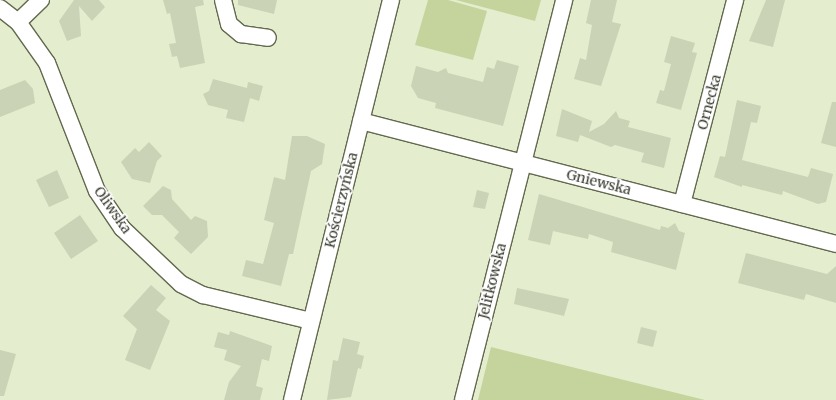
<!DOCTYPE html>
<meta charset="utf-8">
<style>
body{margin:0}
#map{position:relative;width:836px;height:400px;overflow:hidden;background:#e4edce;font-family:Merriweather,serif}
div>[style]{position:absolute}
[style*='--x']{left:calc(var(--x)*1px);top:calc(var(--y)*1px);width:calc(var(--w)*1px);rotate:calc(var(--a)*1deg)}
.green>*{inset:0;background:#c5d49c}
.building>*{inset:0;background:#cad3b5}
.roads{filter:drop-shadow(1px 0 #62694e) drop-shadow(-1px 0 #62694e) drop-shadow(0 1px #62694e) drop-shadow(0 -1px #62694e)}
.street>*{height:16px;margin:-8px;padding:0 8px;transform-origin:8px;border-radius:8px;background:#fff}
span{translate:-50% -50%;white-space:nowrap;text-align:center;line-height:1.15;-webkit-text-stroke:3.5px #fff;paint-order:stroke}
.street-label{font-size:14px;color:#383c2f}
</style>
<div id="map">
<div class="green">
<i style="clip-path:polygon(428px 0,448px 0,487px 11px,473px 60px,415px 45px)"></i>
<i style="clip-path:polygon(456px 0,541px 0,535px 21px)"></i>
<i style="clip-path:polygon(491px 347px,705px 400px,478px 400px)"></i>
</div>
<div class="building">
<i style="clip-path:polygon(74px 0,99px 0,105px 7px,92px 21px,79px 6px,81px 36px,67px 41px,59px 21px)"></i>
<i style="clip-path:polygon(163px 0,203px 0,204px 5px,195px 7px,205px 63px,180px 68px,177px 56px,172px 57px,169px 44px,176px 43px,170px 13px,167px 14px)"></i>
<i style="clip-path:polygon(238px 0,277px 0,274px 14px,238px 5px)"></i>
<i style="clip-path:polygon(591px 0,617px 0,612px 22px,621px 24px,601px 86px,574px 79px,580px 58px,586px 60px,592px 25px,586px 23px)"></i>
<i style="clip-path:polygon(766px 0,785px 0,773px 47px,749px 41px)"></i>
<i style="clip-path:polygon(671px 36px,695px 43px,692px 52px,697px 53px,681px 110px,656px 103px,660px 90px,664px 91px,671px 64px,664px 62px)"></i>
<i style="clip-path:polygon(497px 60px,519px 66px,503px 126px,435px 108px,436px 103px,418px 98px,411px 86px,416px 66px,438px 72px,446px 68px,448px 73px,483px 82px,487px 67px,494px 69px)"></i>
<i style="clip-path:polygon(213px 79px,247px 88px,248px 82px,263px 86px,259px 101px,250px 98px,244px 122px,226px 118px,228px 110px,208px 105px,203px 94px,209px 91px)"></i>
<i style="clip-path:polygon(25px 80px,33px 89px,35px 103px,0 117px,0 90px)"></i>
<i style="clip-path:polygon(737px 100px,761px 106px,757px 123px,751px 122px,742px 160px,808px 177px,811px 168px,833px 174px,826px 202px,818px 204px,783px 191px,782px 195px,742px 185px,742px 187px,714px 177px,720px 156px,725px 157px)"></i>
<i style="clip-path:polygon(832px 102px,836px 102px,836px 147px,821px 143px)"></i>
<i style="clip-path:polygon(562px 109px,592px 121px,589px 132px,604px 124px,616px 111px,619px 118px,630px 121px,628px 127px,671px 138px,664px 168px,641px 162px,644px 153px,615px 145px,611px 147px,580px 135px,578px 142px,556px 136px)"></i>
<i style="clip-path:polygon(292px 136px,307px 136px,325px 144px,322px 164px,311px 171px,293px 254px,289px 254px,281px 286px,242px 276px,246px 260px,263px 264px,274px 223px,264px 220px,274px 177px,285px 180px)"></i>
<i style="clip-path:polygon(149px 142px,162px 156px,157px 161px,150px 183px,132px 179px,121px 162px,135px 148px,139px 152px)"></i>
<i style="clip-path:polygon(57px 170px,69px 198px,49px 207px,36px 180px)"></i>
<i style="clip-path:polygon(163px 186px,171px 190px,172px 199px,191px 220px,195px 216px,207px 221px,208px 237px,191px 254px,174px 238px,179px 232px,162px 215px,152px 215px,143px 206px)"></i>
<i style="clip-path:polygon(477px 190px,489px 193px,485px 209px,473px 207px)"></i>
<i style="clip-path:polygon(539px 194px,660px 230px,661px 226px,668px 228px,675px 223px,679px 231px,685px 233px,676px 270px,611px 252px,613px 242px,589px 234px,588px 239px,553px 231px,550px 245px,528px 240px)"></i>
<i style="clip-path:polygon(80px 215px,98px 241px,71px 259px,54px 233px)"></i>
<i style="clip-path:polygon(746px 253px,827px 274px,836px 266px,836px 303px,806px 294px,804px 300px,738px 283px)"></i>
<i style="clip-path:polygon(151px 285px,166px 298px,156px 310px,170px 321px,150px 370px,125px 360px,137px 329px,123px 316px)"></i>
<i style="clip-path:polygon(517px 288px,569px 299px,564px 316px,514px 304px)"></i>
<i style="clip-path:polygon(641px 327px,657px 331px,653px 347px,637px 343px)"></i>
<i style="clip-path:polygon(230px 331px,272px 346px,269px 361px,262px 359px,256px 386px,263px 388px,260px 400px,224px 400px,229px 382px,241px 366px,224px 360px,227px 350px,214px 347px,218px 332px,229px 335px)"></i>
<i style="clip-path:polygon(343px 338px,360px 342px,357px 354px,364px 356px,361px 369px,358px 368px,351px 397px,327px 400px,333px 360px,338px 361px)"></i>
<i style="clip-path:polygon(0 350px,16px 354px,4px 396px,0 396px)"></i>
</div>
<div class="roads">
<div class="street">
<i style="--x:223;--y:0;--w:25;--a:76"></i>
<i style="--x:229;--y:24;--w:16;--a:40"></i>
<i style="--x:241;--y:34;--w:27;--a:8"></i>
<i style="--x:0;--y:8;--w:23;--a:38"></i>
<i style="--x:18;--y:22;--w:50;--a:54.7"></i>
<i style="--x:47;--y:63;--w:137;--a:68.7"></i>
<i style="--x:97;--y:191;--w:45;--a:56"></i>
<i style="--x:122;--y:228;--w:81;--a:43.5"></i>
<i style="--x:181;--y:284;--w:25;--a:27"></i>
<i style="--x:203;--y:295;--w:111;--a:13.5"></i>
<i style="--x:18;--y:22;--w:32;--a:-44"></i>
<i style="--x:361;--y:121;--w:491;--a:14.5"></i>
<i style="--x:682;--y:204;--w:211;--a:-75.4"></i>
<i style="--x:292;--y:400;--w:412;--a:-76.1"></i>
<i style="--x:463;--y:400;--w:413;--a:-75.8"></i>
</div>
</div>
<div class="street-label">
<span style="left:709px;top:102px;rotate:-75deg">Ornecka</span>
<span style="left:599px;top:182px;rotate:14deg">Gniewska</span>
<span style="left:341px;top:200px;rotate:-76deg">Kościerzyńska</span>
<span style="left:113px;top:210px;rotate:55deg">Oliwska</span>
<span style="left:492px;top:281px;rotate:-76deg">Jelitkowska</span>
</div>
</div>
